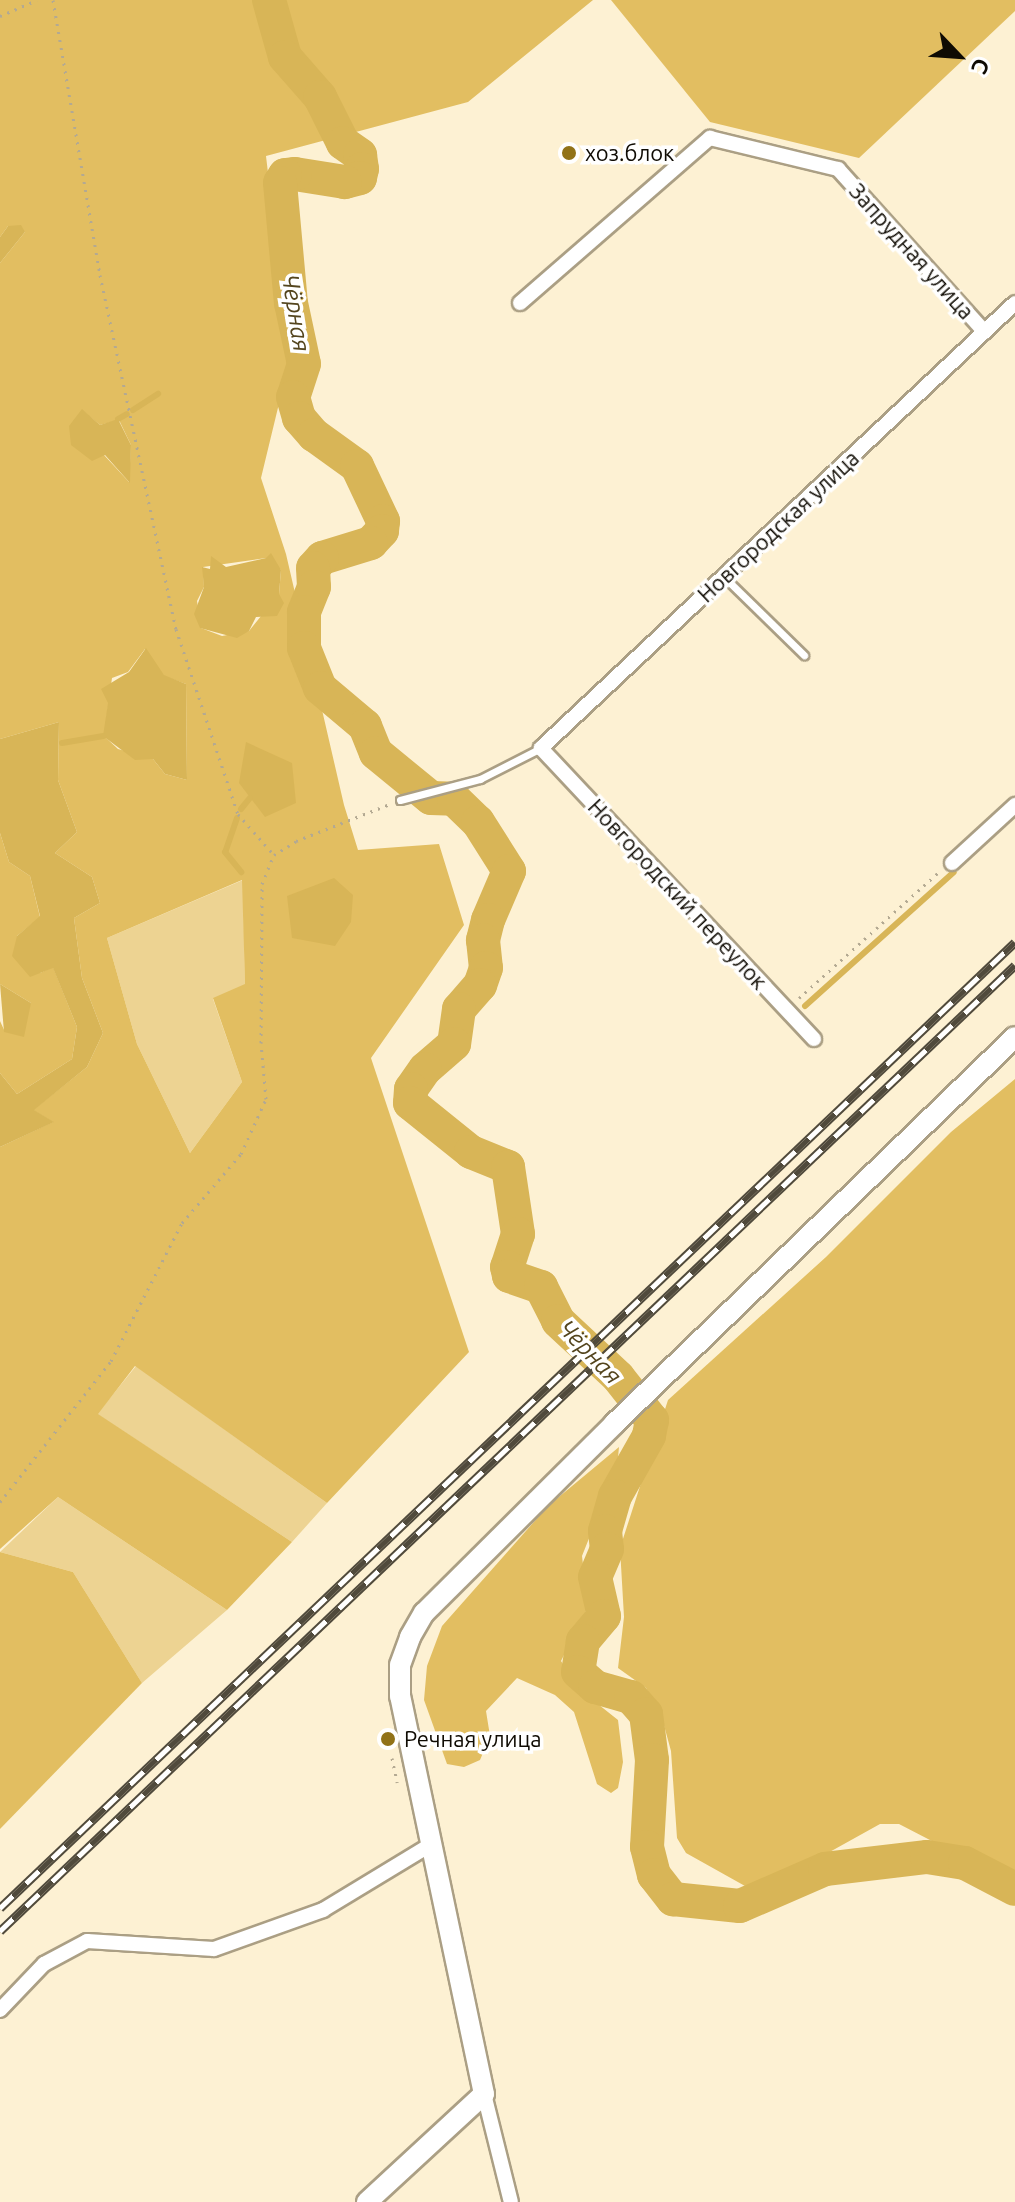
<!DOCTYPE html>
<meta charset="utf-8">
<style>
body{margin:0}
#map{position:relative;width:1015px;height:2202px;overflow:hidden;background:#fdf1d3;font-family:Ubuntu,sans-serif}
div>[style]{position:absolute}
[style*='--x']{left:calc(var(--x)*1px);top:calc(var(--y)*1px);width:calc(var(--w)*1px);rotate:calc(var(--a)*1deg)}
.green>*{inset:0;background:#edd392}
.forest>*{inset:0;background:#e2be61}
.water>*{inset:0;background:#d8b557}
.stream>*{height:6px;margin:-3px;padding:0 3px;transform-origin:3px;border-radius:3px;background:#d8b557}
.river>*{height:34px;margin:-17px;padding:0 17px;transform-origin:17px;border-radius:17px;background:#d8b557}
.path>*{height:3px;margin-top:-1.5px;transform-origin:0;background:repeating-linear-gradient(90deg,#b3a992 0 2px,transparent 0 8px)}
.roads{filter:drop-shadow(2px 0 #ab9f84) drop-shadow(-2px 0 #ab9f84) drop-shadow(0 2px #ab9f84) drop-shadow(0 -2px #ab9f84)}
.lane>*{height:7px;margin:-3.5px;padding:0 3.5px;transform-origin:3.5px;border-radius:3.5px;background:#fff}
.street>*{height:14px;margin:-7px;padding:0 7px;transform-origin:7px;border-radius:7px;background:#fff}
.secondary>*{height:20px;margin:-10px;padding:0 10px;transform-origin:10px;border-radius:10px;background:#fff}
.rail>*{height:9px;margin-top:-4.5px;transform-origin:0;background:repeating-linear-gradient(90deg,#fff 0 18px,#504a3c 0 36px);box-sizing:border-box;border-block:2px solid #504a3c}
.dots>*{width:22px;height:22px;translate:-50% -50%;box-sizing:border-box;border:4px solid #fff;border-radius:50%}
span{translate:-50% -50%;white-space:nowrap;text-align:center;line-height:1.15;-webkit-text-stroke:7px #fff;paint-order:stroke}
.poi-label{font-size:22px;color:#0f0b03}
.left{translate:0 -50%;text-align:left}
.street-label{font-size:22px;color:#0f0b03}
.water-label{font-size:24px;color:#54451e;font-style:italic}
.north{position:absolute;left:919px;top:16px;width:80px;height:80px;-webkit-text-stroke:6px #fff;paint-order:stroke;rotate:115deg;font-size:22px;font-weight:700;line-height:32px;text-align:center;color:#0f0b03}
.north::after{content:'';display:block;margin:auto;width:28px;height:36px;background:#0f0b03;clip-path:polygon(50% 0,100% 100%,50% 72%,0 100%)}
</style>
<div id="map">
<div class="green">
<i style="clip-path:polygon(243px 880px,245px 985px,213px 999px,242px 1082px,190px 1153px,137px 1044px,107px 938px)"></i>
<i style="clip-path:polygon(136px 1366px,327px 1503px,292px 1542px,97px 1414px)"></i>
<i style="clip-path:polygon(58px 1497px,227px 1610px,142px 1683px,73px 1572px,0 1552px)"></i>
</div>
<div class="forest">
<i style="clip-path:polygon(evenodd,0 0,593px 0,468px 102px,266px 156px,290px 358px,261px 478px,286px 554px,344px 805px,358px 850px,439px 844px,464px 925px,371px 1058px,469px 1352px,327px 1503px,135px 1366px,98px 1414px,292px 1542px,227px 1610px,58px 1497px,0 1549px,0 1147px,53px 1122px,33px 1110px,87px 1067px,103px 1033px,82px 978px,74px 918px,100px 903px,92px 877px,55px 853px,77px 832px,58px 780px,59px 722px,0 739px,0 263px,25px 232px,8px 226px,0 237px,0 0,82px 410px,100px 425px,119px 420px,131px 445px,129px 482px,104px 455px,82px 410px,0 0,266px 558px,281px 570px,279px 594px,249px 631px,222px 636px,201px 628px,197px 601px,204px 587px,203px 567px,266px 558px,0 0,145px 649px,164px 676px,186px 684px,187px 780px,165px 774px,153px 759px,118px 749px,104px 736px,112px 678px,128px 672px,145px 649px,0 0,242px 880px,245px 984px,213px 998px,242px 1082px,190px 1153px,137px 1044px,107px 938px,242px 880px)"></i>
<i style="clip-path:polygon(611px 0,1015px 0,1015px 11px,859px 158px,710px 122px)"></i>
<i style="clip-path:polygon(0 833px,9px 862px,30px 876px,40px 917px,17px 936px,40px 973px,53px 967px,77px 1027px,72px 1059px,17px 1094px,0 1073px,0 1021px,5px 1032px,31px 1003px,0 984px)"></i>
<i style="clip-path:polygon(1015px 1079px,1015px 1884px,899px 1824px,880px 1824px,808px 1864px,745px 1886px,686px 1853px,677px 1838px,671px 1751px,662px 1718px,646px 1688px,618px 1668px,624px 1617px,620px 1548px,668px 1400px,826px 1257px,951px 1132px)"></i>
<i style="clip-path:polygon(619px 1447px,617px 1468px,582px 1556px,588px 1607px,561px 1661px,579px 1689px,618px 1720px,623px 1762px,618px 1788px,611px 1793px,597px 1784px,574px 1712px,555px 1695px,517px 1678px,486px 1711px,490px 1736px,480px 1760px,464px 1767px,447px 1764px,424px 1700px,427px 1666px,442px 1626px,548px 1506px)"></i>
<i style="clip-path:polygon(0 1552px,73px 1572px,142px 1683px,0 1829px)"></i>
</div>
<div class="water">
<i style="clip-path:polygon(21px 225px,25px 232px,0 263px,0 237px,8px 226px)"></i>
<i style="clip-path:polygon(82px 409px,100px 425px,118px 419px,131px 445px,130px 483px,105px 455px,92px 461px,71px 445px,69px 426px)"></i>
<i style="clip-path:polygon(271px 553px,281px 570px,279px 594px,284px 603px,277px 616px,256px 617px,249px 631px,237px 638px,200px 628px,194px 614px,204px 587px,202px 567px,210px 569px,211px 556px,226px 567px,266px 558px)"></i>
<i style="clip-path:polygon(146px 648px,164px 675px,186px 684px,187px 780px,165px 774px,153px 759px,135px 760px,103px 736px,108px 703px,101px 689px,129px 672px)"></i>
<i style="clip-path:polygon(59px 722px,58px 780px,77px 832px,55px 853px,92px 877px,100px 903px,74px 918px,82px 978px,103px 1033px,87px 1067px,34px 1110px,54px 1122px,0 1147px,0 1073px,17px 1094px,72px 1059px,77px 1027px,53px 968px,30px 977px,12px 956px,17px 936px,40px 916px,30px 876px,9px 862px,0 833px,0 739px)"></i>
<i style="clip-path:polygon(246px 742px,292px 763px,296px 803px,265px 817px,239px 783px)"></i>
<i style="clip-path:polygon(334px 878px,353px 895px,351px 922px,335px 946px,292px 938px,287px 896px)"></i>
<i style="clip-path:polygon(0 984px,31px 1003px,24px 1037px,4px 1032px)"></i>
</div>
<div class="stream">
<i style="--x:133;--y:410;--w:30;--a:-33"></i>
<i style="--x:118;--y:419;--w:10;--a:-29"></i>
<i style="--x:62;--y:743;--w:42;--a:-9.7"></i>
<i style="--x:241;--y:809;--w:14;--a:-51"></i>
<i style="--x:237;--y:818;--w:36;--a:109"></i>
<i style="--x:225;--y:852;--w:26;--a:51"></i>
<i style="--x:805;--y:1006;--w:200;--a:-42"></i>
</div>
<div class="river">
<i style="--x:269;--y:0;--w:59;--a:74.3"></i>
<i style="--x:285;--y:57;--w:53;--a:48.8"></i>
<i style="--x:320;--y:97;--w:51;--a:63.4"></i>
<i style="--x:343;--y:143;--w:21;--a:35"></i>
<i style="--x:360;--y:155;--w:14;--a:82"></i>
<i style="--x:362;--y:169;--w:9;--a:103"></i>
<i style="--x:360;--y:178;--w:16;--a:165"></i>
<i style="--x:345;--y:182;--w:51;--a:-170.9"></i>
<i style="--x:295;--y:174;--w:10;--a:174"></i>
<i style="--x:285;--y:175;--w:9;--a:122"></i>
<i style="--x:280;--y:183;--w:121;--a:84.8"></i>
<i style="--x:291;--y:303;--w:62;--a:78"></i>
<i style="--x:304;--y:364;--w:35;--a:108"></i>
<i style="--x:293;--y:397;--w:22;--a:74"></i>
<i style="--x:299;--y:418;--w:23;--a:49"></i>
<i style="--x:314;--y:435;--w:53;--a:35.8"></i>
<i style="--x:357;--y:466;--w:61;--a:64.7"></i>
<i style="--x:383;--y:521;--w:10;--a:96"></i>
<i style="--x:382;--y:531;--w:16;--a:133"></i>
<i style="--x:371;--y:543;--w:51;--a:163"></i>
<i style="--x:322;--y:558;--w:13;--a:132"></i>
<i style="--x:313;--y:568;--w:19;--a:87"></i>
<i style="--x:314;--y:587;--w:27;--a:112"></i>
<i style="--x:304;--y:612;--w:36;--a:90"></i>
<i style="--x:304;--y:648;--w:43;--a:68.2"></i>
<i style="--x:320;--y:688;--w:59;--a:40.2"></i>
<i style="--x:365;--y:726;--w:29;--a:68"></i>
<i style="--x:376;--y:753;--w:71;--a:39.3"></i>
<i style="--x:431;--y:798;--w:23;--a:2"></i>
<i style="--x:454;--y:799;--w:33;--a:44"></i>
<i style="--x:478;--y:822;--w:58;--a:57.7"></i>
<i style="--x:509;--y:871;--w:53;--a:113.2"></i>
<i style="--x:488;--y:920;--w:21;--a:104"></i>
<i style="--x:483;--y:940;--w:28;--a:84"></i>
<i style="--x:486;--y:968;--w:18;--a:109"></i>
<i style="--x:480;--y:985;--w:32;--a:131"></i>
<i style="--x:459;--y:1009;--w:35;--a:98"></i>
<i style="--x:454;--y:1044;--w:38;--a:139"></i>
<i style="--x:425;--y:1069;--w:24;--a:125"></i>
<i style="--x:411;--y:1089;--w:14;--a:94"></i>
<i style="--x:410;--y:1103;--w:78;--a:38.8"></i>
<i style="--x:471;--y:1152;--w:40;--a:22"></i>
<i style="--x:508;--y:1167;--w:68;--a:81.5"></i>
<i style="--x:518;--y:1234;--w:35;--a:108"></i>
<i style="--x:507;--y:1267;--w:9;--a:77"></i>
<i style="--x:509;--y:1276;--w:34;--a:19"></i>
<i style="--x:541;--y:1287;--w:38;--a:63"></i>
<i style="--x:558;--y:1321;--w:82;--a:43"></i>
<i style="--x:618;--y:1377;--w:55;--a:51.7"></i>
<i style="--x:652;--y:1420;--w:16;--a:101"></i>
<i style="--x:649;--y:1436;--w:69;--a:119.5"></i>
<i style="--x:615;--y:1496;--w:36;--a:106"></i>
<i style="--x:605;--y:1531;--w:18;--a:84"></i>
<i style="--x:607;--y:1549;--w:30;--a:113"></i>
<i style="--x:595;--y:1577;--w:40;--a:77"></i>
<i style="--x:604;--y:1616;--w:33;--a:130"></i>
<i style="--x:583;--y:1641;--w:31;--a:99"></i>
<i style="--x:578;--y:1672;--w:23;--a:41"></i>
<i style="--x:595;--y:1687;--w:37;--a:16"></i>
<i style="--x:631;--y:1697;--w:23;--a:49"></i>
<i style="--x:646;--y:1714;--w:46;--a:82.6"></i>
<i style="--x:652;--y:1760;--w:87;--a:93.3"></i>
<i style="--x:647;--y:1847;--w:29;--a:76"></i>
<i style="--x:654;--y:1875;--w:31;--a:52"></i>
<i style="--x:673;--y:1899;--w:67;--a:6"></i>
<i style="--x:740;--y:1906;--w:93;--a:-23.5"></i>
<i style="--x:825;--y:1869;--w:103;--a:-6.7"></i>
<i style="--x:927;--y:1857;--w:38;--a:9"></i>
<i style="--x:965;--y:1863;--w:56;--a:27.5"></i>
</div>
<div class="path">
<i style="--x:53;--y:0;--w:279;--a:80.3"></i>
<i style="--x:100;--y:275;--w:362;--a:77.9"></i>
<i style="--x:176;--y:629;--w:195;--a:71.5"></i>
<i style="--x:238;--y:814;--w:55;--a:48.7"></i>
<i style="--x:0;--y:16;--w:40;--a:-23.4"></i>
<i style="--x:799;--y:998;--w:188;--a:-42"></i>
<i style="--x:0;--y:1502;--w:179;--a:-51.8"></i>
<i style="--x:111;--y:1361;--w:155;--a:-62.8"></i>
<i style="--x:182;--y:1223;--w:91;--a:-49.5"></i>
<i style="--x:241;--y:1154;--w:60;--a:-65.6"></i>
<i style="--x:266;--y:1099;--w:56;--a:-95.1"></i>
<i style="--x:261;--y:1043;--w:159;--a:-89.6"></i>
<i style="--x:262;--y:884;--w:31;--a:-68"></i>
<i style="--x:274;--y:855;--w:26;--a:-32"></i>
<i style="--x:296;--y:841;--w:101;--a:-21.5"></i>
<i style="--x:392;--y:1758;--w:25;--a:78"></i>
</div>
<div class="roads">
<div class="lane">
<i style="--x:724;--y:577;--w:112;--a:44.3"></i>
<i style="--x:400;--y:800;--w:83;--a:-14.7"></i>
<i style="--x:480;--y:779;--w:68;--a:-26.9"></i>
</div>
<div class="street">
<i style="--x:520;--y:303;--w:252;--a:-41"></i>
<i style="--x:710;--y:138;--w:132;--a:13.6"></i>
<i style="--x:838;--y:169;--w:219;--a:48"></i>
<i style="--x:952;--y:863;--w:86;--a:-42.6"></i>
<i style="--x:814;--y:1039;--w:399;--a:-133.2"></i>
<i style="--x:541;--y:748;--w:650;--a:-43.19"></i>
<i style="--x:0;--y:2010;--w:64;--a:-46.3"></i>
<i style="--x:44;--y:1964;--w:49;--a:-28.1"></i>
<i style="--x:87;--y:1941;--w:127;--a:3.6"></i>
<i style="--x:214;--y:1949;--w:116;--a:-19.7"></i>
<i style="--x:323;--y:1910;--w:127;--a:-31.2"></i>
<i style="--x:484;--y:2094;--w:111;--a:76"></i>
</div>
<div class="secondary">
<i style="--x:367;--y:2202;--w:159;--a:-42.7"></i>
<i style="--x:484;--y:2094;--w:407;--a:-101.9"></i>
<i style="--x:400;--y:1696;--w:31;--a:-90"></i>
<i style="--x:400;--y:1665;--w:30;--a:-70"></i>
<i style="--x:410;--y:1637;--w:28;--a:-60"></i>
<i style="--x:424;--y:1613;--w:268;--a:-44.8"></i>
<i style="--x:614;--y:1424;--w:557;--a:-43.98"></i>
</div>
</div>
<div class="rail">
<i style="--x:0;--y:1908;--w:1401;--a:-43.58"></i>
<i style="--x:0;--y:1931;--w:1401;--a:-43.58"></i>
</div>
<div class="dots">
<i style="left:569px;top:153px;background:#917218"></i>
<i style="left:388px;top:1739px;background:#917218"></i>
</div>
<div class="poi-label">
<span class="left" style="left:585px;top:153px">хоз.блок</span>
<span class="left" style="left:404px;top:1739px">Речная улица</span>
</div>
<div class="street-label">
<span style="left:912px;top:251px;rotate:48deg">Запрудная улица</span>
<span style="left:778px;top:526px;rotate:-43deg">Новгородская улица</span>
<span style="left:678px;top:894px;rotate:47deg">Новгородский переулок</span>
</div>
<div class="water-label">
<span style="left:296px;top:313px;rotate:81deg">Чёрная</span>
<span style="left:590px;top:1352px;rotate:46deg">Чёрная</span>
</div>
<div class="north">С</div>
</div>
